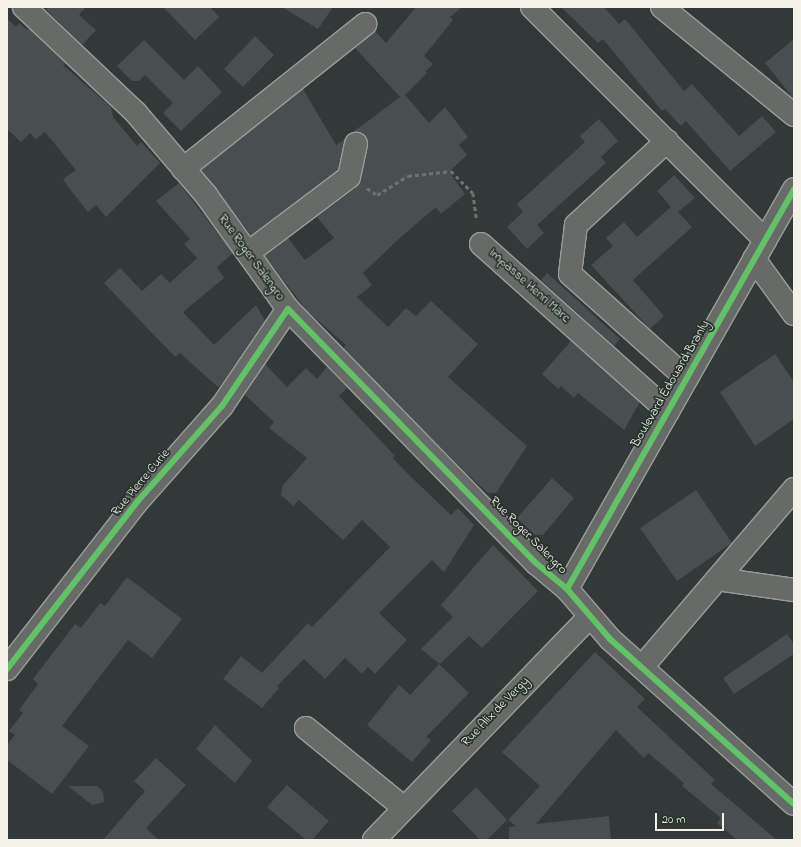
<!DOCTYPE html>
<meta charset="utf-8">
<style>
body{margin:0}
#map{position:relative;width:801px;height:847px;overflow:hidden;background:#323938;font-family:"Indie Flower",sans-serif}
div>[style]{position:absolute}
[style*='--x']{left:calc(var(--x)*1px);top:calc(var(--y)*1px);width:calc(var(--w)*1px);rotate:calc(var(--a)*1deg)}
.building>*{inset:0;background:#494e50}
.path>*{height:2.5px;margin-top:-1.25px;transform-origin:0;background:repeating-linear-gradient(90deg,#6f7370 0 4px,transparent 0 7px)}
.roads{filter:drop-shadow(1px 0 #9a9d9b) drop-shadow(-1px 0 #9a9d9b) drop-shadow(0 1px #9a9d9b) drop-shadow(0 -1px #9a9d9b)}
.minor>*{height:22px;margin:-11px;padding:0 11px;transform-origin:11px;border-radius:11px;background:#676a66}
.cycleway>*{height:6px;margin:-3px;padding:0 3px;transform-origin:3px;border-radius:3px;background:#61c268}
span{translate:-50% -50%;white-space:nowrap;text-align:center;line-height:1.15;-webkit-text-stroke:3.5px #26332d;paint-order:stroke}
.street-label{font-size:13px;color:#f4f1e8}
.frame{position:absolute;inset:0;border:8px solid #f4f1e8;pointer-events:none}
.scale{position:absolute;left:655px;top:813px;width:69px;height:18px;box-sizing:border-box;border:2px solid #f4f1e8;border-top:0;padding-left:5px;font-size:12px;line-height:14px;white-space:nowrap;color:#f4f1e8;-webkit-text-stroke:3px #26332d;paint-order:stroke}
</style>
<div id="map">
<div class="building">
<i style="clip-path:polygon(49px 7px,86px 7px,79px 15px,96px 30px,82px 45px,46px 10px)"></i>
<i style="clip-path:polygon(163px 7px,210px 7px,219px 17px,195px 40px)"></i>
<i style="clip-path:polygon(282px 7px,333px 7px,318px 29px)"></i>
<i style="clip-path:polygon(416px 7px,462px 7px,450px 17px,453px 20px,424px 56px,433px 64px,425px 72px,427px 73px,405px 95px,429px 123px,445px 107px,468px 137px,459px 145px,467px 155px,449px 172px,465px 194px,441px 214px,436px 207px,402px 236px,363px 273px,372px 285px,357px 297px,388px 327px,406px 308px,416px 316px,431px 301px,478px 344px,448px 377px,527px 446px,496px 493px,488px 493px,463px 470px,343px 348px,346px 345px,307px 311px,265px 256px,288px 238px,305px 260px,334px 238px,317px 217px,357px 187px,361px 180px,368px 141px,364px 134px,353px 132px,400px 97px,355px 48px,375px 31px,386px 43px)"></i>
<i style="clip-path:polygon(561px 7px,604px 7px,619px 24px,625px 19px,684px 91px,692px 84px,739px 136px,762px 116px,776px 132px,730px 171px,686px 121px,681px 126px,665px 109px,662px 111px,603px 39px,598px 43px)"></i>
<i style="clip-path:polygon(7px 19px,16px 27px,19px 23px,27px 30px,28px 28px,65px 63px,63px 65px,111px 107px,113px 117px,137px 146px,141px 142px,160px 163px,106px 217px,96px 205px,88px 212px,69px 188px,63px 179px,76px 170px,45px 132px,36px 139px,30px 133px,21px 142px,7px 129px)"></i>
<i style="clip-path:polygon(255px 36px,274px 55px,243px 87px,224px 69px)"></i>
<i style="clip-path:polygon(794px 39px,794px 99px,765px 63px)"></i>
<i style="clip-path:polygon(144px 40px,184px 80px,198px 66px,222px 92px,181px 131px,163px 113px,173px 103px,145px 75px,139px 81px,132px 81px,117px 66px)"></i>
<i style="clip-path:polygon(303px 89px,336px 145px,346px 138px,338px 170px,251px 235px,201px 170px)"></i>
<i style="clip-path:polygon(599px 119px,618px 141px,601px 157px,606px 163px,537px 225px,544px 233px,527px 249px,507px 227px,523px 212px,517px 204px,585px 142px,580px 136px)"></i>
<i style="clip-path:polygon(674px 175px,695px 198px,678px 212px,692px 227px,633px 280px,664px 316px,650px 329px,591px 265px,613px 246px,606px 238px,624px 222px,637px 237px,671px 207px,657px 191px)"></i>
<i style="clip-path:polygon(179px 183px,233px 253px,217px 267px,224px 278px,183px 312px,214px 345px,256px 305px,265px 321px,219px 388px,180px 353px,175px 357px,104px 283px,120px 268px,142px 291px,161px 274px,170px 283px,197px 258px,184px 244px,190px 239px,156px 201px)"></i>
<i style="clip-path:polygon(547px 273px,620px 339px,614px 346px,541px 280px)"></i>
<i style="clip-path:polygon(571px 341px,640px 402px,624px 430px,578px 393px,574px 398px,561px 386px,558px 389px,542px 374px)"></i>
<i style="clip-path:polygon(775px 354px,794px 382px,794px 419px,755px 446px,720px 392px)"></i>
<i style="clip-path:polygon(265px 364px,287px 387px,306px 368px,317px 379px,327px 367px,347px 388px,339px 396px,395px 456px,393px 458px,406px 472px,451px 515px,458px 508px,474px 525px,444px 572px,432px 560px,379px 613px,407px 640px,375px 674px,368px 667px,362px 674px,345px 658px,325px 679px,304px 659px,277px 686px,279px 688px,262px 708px,223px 679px,241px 656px,262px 673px,308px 623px,312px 627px,390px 547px,362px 520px,343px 540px,299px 500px,293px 506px,281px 495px,283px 485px,307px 458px,269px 428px,274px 422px,245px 395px)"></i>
<i style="clip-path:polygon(552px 478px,574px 498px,543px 535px,535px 535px,517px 518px)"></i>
<i style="clip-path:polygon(696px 490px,732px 543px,677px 581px,640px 528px)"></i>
<i style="clip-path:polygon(493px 545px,538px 591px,482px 648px,469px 636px,440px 664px,421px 649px,453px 617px,441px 605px)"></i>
<i style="clip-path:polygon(127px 577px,182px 619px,152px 658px,128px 640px,62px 726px,89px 746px,52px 794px,7px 760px,7px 745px,15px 735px,9px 731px,23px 713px,19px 710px,38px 684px,33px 679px,75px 624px,81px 628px,100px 603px,105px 606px)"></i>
<i style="clip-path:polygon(787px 634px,794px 644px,794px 654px,734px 694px,723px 678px)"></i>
<i style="clip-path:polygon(595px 652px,645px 699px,637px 707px,715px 780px,711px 784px,777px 840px,737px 840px,717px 823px,721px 818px,682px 786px,684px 783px,648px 753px,644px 758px,616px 730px,536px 824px,609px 816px,611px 840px,509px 840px,509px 827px,516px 826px,508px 820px,540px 786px,502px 752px)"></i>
<i style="clip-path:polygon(439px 664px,469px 693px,426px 737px,431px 740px,412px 762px,367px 725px,399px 685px,410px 695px)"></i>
<i style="clip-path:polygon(215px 725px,252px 761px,235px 783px,196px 749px)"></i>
<i style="clip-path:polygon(156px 758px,186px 785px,146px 828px,159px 840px,103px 840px,145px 791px,134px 781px)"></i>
<i style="clip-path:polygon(287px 785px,329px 821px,312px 840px,306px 840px,267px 807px)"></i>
<i style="clip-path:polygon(68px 786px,97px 786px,103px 791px,104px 802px,92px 805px)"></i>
<i style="clip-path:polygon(476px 787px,507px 820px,487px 840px,480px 840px,452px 811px)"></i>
</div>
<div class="path">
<i style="--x:367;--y:188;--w:12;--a:35"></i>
<i style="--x:377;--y:195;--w:36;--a:-32"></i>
<i style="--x:408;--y:176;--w:43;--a:-6.6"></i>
<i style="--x:451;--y:171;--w:31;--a:45"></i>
<i style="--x:473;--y:193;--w:28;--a:82"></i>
</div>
<div class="roads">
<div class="minor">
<i style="--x:24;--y:7;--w:154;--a:43.4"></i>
<i style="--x:136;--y:113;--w:108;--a:49.5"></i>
<i style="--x:206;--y:195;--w:140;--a:54.3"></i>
<i style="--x:288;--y:309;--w:355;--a:45.7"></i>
<i style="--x:536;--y:563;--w:40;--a:40"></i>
<i style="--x:567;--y:589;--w:66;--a:49.3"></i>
<i style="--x:610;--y:639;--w:247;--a:41.9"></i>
<i style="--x:532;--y:7;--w:330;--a:45"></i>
<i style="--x:662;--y:7;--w:171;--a:39.3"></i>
<i style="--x:667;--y:141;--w:124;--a:137.3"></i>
<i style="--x:576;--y:225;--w:49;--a:97"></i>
<i style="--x:570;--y:274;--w:156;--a:41.9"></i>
<i style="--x:183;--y:169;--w:233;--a:-38.5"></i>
<i style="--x:481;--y:244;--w:251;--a:41.8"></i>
<i style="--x:248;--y:253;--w:126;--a:-37"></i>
<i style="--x:349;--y:177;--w:34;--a:-78"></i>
<i style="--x:754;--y:259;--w:68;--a:54"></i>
<i style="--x:717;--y:579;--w:78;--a:8.1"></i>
<i style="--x:567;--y:589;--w:460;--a:-60.4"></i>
<i style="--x:642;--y:667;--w:234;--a:-49.5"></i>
<i style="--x:7;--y:669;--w:212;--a:-52.1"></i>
<i style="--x:137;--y:502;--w:128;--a:-48.5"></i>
<i style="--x:222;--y:406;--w:117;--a:-55.8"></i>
<i style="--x:306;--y:728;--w:127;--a:39.2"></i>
<i style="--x:374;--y:840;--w:310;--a:-46"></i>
</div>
</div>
<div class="cycleway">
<i style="--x:567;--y:589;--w:460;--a:-60.4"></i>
<i style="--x:7;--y:669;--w:212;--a:-52.1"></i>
<i style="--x:137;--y:502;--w:128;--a:-48.5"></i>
<i style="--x:222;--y:406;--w:117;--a:-55.8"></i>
<i style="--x:288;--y:309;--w:355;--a:45.7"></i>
<i style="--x:536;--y:563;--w:40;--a:40"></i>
<i style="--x:567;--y:589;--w:66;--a:49.3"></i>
<i style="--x:610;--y:639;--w:247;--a:41.9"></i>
</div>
<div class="street-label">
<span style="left:251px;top:258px;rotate:54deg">Rue Roger Salengro</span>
<span style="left:529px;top:286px;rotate:42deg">Impasse Henri Marc</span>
<span style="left:671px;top:384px;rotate:-60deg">Boulevard Édouard Branly</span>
<span style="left:141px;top:483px;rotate:-50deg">Rue Pierre Curie</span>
<span style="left:528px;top:536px;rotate:45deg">Rue Roger Salengro</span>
<span style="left:496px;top:712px;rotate:-46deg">Rue Alix de Vergy</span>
</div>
<div class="frame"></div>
<div class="scale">20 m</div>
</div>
